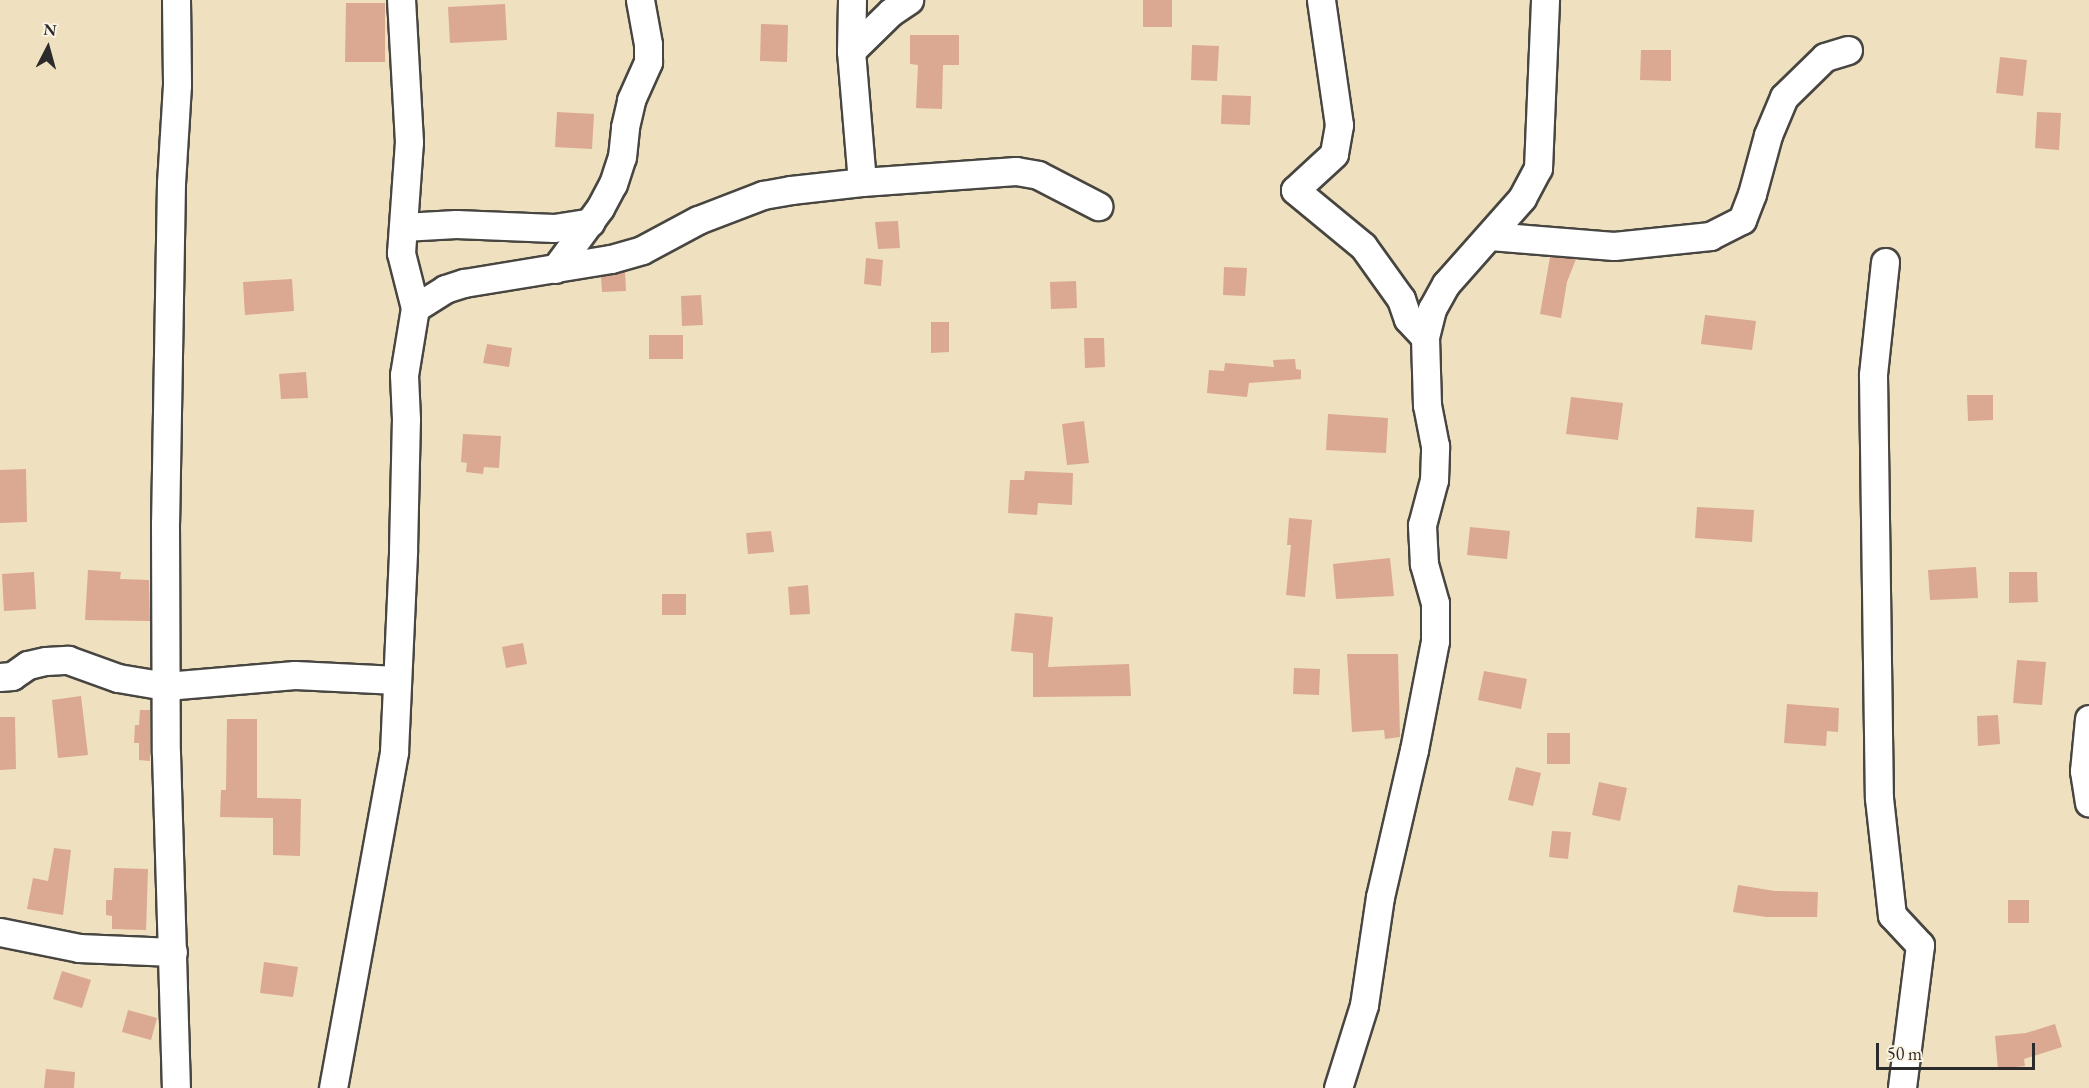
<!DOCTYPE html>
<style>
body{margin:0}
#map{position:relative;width:2089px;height:1088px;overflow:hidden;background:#efe0bf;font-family:"EB Garamond",serif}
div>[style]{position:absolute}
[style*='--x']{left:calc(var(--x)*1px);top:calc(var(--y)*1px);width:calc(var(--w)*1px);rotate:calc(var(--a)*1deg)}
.building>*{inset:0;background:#dba891}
.roads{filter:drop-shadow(2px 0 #484641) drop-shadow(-2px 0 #484641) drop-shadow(0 2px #484641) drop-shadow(0 -2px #484641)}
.minor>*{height:27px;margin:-13.5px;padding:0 13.5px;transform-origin:13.5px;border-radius:13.5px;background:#fff}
span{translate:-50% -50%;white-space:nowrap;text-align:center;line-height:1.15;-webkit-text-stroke:6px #fcf5e5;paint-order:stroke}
.north{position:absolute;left:18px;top:18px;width:60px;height:60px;-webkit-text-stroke:4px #fcf5e5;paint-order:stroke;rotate:6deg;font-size:16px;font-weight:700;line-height:24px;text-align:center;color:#2b2b2b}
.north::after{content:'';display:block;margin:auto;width:21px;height:27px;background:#2b2b2b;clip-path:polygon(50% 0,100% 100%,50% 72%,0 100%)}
.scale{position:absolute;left:1876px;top:1043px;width:159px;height:27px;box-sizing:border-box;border:3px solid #2b2b2b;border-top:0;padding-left:8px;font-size:18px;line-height:21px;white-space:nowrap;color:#2b2b2b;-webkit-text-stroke:4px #fcf5e5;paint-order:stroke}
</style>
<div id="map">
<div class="building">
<i style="clip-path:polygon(1143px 0,1172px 0,1172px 27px,1143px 27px)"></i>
<i style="clip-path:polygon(346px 3px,385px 3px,385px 62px,345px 62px)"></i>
<i style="clip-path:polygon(505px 4px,507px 40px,450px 43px,448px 7px)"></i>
<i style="clip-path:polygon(761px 24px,788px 25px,787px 62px,760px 61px)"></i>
<i style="clip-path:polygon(910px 35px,959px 35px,959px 65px,943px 65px,942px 109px,916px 108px,918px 65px,910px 64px)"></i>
<i style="clip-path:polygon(1192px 45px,1219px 46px,1217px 81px,1191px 80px)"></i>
<i style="clip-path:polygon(1641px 50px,1671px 50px,1671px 81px,1640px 80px)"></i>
<i style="clip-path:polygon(2000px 57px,2027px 60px,2023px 96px,1996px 93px)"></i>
<i style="clip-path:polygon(1222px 95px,1251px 96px,1250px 125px,1221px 124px)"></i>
<i style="clip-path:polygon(557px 112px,594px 114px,592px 149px,555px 147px)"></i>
<i style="clip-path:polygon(2037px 112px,2061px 113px,2059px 150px,2035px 148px)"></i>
<i style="clip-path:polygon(898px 221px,900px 248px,878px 249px,875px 222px)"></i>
<i style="clip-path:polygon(1550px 257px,1576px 259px,1567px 282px,1561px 318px,1540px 314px)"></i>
<i style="clip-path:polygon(866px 258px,883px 260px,881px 286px,864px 284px)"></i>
<i style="clip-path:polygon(1224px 267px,1247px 268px,1245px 296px,1223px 295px)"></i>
<i style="clip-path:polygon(625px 271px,626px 291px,602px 292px,601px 277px)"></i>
<i style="clip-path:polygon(292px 279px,294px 311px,245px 315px,243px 282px)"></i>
<i style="clip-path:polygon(1076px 281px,1077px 308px,1051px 309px,1050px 282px)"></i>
<i style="clip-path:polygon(701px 295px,703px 325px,682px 326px,681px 296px)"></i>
<i style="clip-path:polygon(1705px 315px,1756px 321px,1752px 350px,1701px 344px)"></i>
<i style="clip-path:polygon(931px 322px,949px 322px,949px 352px,931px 353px)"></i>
<i style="clip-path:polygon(649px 335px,683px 335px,683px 359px,649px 359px)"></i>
<i style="clip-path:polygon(1084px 338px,1104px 338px,1105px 367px,1085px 368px)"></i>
<i style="clip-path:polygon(487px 344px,512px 348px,509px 367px,483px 363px)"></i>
<i style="clip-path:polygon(1295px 359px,1296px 369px,1301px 370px,1301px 379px,1249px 383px,1247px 397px,1207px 393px,1209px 370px,1224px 371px,1225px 363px,1274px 367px,1273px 360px)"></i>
<i style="clip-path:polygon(306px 372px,308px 398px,281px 399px,279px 374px)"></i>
<i style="clip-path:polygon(1967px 395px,1993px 395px,1993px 420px,1968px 421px)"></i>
<i style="clip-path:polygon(1571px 397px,1623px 403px,1618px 440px,1566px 434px)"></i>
<i style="clip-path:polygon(1328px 414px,1388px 418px,1386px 453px,1326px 450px)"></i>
<i style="clip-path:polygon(1084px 421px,1089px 463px,1067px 465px,1062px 424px)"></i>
<i style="clip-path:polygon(463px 434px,501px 436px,499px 468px,484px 467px,483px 474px,466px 472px,467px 463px,461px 462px)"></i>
<i style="clip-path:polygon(26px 469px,27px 522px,0 523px,0 470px)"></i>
<i style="clip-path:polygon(1025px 471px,1073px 473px,1072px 505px,1038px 503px,1037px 515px,1008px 513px,1010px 480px,1024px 480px)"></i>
<i style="clip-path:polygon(1697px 507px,1754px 510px,1752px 542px,1695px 538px)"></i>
<i style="clip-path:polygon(1289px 518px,1312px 520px,1305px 597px,1286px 595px,1291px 545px,1287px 545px)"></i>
<i style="clip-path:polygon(1470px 527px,1510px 531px,1507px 559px,1467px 555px)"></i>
<i style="clip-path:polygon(771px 531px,774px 552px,748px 554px,746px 533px)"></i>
<i style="clip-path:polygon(1390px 558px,1394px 596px,1336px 599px,1333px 564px)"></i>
<i style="clip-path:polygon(1976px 567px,1978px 598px,1930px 600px,1928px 570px)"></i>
<i style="clip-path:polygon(88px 570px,121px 572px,120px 579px,149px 580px,150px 621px,85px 620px)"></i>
<i style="clip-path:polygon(34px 572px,36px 609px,4px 611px,2px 574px)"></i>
<i style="clip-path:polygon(2009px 572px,2037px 572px,2038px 602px,2009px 603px)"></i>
<i style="clip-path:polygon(808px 585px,810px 614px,790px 615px,788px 587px)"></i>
<i style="clip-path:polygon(662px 594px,686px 594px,686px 615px,662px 615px)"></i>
<i style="clip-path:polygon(1015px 613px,1053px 617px,1048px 667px,1129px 664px,1131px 696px,1033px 697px,1033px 653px,1011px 651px)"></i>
<i style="clip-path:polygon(523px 643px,527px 664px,506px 668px,502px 647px)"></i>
<i style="clip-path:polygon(1347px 654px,1398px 654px,1400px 737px,1385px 739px,1384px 730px,1352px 732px)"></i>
<i style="clip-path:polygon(2017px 660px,2046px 662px,2042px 705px,2013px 703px)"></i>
<i style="clip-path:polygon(1294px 668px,1320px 669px,1319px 695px,1293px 694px)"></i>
<i style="clip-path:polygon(1484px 671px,1527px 679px,1521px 709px,1478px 700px)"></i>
<i style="clip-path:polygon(81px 696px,88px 755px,58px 758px,52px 700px)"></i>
<i style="clip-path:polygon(1787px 704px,1839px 708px,1838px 732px,1827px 731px,1826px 746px,1784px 743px)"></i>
<i style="clip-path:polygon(140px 710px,150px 710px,150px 761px,139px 760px,139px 743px,134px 743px,135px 725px,139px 725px)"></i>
<i style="clip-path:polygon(1998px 715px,2000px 744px,1978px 746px,1977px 716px)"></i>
<i style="clip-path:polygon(0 717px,15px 717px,16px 769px,0 770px)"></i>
<i style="clip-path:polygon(227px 719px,257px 719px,257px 798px,301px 799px,300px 856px,273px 855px,273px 818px,220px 817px,221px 790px,226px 790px)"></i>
<i style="clip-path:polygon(1547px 733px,1570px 733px,1570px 764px,1547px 764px)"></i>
<i style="clip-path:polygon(1516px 767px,1541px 773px,1533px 806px,1508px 800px)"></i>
<i style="clip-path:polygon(1599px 782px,1627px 788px,1620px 821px,1592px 815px)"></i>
<i style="clip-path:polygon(1552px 831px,1571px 832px,1568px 859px,1549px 857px)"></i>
<i style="clip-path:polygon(54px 848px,71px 850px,63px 915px,27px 909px,33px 878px,48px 881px)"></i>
<i style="clip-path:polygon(114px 868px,148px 869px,146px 930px,112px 929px,112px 916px,106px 915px,106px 900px,112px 900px)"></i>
<i style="clip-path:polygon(1738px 885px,1775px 891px,1818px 892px,1817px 917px,1766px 917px,1733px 912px)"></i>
<i style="clip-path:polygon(2008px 900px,2029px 900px,2029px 923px,2008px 923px)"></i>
<i style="clip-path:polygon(264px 962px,298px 967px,293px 997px,260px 993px)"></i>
<i style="clip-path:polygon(62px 971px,91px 980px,82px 1008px,53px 999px)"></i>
<i style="clip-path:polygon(128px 1010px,157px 1018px,151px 1040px,122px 1032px)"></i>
<i style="clip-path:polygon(2055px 1024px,2062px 1047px,2024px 1059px,2025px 1066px,1998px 1069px,1995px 1036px,2026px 1033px)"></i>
<i style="clip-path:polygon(46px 1069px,75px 1072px,74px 1088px,44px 1088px)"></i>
</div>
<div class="roads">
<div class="minor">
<i style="--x:176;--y:0;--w:85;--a:89.3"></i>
<i style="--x:177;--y:85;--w:98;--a:93.5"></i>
<i style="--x:171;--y:183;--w:340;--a:91"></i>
<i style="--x:165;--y:523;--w:230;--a:89.8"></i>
<i style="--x:166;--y:753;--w:335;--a:88.3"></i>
<i style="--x:852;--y:0;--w:51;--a:91.1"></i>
<i style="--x:851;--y:51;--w:131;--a:85.2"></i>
<i style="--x:1321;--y:0;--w:126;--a:81.8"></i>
<i style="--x:1339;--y:125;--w:29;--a:100"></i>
<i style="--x:1334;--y:154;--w:53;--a:137.3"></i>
<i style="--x:1295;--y:190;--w:88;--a:39.5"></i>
<i style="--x:1363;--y:246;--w:65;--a:54.4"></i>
<i style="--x:1401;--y:299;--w:21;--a:71"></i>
<i style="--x:1408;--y:319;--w:25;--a:47"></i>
<i style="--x:851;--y:51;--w:56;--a:-44.3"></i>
<i style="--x:891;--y:12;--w:22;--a:-34"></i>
<i style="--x:403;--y:227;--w:53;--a:-3.2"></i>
<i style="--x:456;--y:224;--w:98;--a:2.3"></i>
<i style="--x:554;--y:228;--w:37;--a:-9"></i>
<i style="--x:1490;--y:236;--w:124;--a:4.6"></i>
<i style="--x:1614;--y:246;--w:97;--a:-5.9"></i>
<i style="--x:1710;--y:236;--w:36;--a:-27"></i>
<i style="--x:1742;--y:220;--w:28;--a:-69"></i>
<i style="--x:1752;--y:194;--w:61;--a:-74.8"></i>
<i style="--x:1768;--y:135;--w:41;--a:-67.2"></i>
<i style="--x:1784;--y:97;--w:57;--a:-44.3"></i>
<i style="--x:1825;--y:57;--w:24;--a:-17"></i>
<i style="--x:1885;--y:262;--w:114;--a:96.1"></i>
<i style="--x:1873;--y:375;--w:423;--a:89.2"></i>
<i style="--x:1879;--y:798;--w:118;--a:83.7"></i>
<i style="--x:1892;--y:915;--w:41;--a:47"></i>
<i style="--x:1920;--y:945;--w:144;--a:97.2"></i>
<i style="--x:555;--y:269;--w:76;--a:-53.6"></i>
<i style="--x:600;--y:208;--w:27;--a:-62"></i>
<i style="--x:613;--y:184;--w:28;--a:-72"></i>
<i style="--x:622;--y:157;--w:30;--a:-84"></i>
<i style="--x:625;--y:127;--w:28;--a:-77"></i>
<i style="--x:631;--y:100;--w:42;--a:-65.9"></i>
<i style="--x:648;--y:62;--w:18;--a:-90"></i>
<i style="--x:648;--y:44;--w:45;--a:-100.3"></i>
<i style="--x:415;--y:308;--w:36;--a:-32"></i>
<i style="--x:445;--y:289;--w:20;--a:-18"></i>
<i style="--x:464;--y:283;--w:149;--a:-9.3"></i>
<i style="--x:611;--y:259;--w:32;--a:-16"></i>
<i style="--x:642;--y:250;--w:64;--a:-28.2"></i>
<i style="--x:698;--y:220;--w:70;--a:-21"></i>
<i style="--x:763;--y:195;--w:28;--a:-10"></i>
<i style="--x:791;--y:190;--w:71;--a:-6.4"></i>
<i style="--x:862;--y:182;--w:154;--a:-4.1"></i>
<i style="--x:1016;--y:171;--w:22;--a:10"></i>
<i style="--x:1038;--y:175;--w:68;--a:27.3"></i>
<i style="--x:0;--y:677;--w:12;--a:-5"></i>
<i style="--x:12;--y:676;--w:19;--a:-35"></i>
<i style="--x:28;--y:665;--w:18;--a:-13"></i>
<i style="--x:46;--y:661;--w:22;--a:-3"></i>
<i style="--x:68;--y:660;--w:53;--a:19.8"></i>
<i style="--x:118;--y:678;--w:49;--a:9.5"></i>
<i style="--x:166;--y:686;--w:129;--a:-4.9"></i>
<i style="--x:295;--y:675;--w:102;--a:2.8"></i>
<i style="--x:2089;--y:719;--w:52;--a:95.5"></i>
<i style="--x:2084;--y:771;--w:32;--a:81"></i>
<i style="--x:0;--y:932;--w:81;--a:11.4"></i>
<i style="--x:79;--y:948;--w:94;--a:2.4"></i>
<i style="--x:333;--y:1088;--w:341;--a:-79.7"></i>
<i style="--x:394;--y:752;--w:202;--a:-87.4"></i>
<i style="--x:403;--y:550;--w:131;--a:-88.7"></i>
<i style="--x:406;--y:419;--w:44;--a:-92.6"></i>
<i style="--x:404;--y:375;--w:68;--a:-80.7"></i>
<i style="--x:415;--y:308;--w:57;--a:-104.3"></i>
<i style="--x:401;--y:253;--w:111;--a:-85.9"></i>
<i style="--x:409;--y:142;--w:142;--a:-93.2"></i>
<i style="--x:1338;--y:1088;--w:87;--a:-72.6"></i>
<i style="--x:1364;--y:1005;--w:109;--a:-81.6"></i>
<i style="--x:1380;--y:897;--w:151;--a:-77"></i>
<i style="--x:1414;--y:750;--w:111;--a:-79.1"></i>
<i style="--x:1435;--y:641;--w:38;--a:-90"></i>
<i style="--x:1435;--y:603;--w:41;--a:-105.8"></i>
<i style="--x:1424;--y:564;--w:39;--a:-93"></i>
<i style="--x:1422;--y:525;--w:47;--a:-75.1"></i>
<i style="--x:1434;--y:480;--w:34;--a:-88"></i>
<i style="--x:1435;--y:446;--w:42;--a:-101"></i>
<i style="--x:1427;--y:405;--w:68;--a:-91.7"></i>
<i style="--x:1425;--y:337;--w:29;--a:-76"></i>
<i style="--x:1432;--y:309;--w:29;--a:-61"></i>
<i style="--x:1446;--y:284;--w:115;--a:-48.5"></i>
<i style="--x:1522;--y:198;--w:34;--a:-62"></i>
<i style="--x:1538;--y:168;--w:168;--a:-87.6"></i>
</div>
</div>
<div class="north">N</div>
<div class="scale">50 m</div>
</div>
